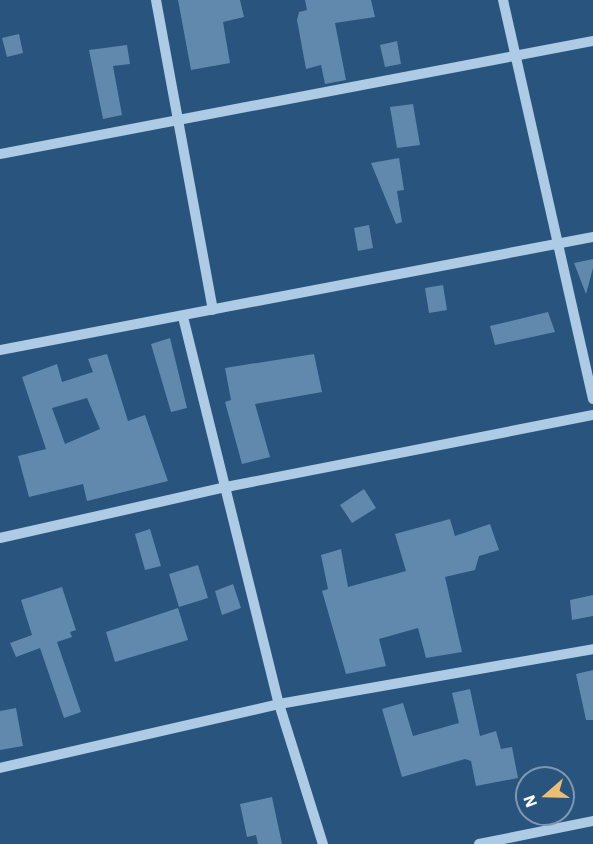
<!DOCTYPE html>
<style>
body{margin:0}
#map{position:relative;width:593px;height:844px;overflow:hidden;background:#28547d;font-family:"IBM Plex Sans",sans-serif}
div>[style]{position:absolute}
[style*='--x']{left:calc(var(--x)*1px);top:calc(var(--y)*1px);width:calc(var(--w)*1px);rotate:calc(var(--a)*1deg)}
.building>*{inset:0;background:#6089ad}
.minor>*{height:10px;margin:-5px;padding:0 5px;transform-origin:5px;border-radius:5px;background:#adcbe4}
span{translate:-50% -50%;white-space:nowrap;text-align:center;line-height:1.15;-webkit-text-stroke:4.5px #28547d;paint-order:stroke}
.north{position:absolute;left:515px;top:766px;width:60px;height:60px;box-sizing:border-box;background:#28547d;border:2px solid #7e98b1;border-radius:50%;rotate:250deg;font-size:16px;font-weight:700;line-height:24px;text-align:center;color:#fff}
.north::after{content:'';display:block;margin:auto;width:21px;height:27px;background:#ecbe74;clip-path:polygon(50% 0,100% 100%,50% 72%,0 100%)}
</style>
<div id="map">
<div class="building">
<i style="clip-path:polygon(178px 0,240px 0,244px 17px,223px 22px,230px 63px,191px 70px)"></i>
<i style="clip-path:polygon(305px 0,371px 0,375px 17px,335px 23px,346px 80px,325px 84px,321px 65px,306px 69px,297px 20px,299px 12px,307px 10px)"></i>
<i style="clip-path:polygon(19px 34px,23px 53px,7px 57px,2px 38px)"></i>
<i style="clip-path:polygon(397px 41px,401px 64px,385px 67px,380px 45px)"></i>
<i style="clip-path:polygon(127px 45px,130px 64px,113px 66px,122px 115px,103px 119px,89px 50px)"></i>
<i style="clip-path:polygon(413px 104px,420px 145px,397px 148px,390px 107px)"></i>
<i style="clip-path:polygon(399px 158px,404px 190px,397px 191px,402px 222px,396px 224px,371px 163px)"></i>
<i style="clip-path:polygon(369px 225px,373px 248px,358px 251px,354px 228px)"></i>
<i style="clip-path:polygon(593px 259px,593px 268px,586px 294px,574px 263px)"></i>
<i style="clip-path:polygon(443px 285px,447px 310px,429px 313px,425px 288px)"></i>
<i style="clip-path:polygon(548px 312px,555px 332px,495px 345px,490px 326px)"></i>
<i style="clip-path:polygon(170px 338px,187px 408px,171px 412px,151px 344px)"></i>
<i style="clip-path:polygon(evenodd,107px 354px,128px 421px,145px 415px,168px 481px,87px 501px,83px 484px,29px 497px,18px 456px,46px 449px,22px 377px,57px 364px,62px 382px,93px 372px,88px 359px,107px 354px,87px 398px,100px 429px,65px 444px,52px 408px,87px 398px)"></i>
<i style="clip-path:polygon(314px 354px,322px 392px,255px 404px,270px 457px,242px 464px,225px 402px,231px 400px,225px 368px)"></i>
<i style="clip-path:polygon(364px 489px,376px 508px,352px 523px,340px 505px)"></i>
<i style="clip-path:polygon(450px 519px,455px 536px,490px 524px,499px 550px,479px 556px,475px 570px,445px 577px,462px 652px,426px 658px,418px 628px,379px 639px,386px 666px,346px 674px,322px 591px,328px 589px,321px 555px,341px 549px,348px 587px,406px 571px,395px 534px)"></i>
<i style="clip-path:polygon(150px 529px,161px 566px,145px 570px,135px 534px)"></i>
<i style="clip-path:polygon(198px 565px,208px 598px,179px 607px,169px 574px)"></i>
<i style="clip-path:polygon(233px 584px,241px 608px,222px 615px,215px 591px)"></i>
<i style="clip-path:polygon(62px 587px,76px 630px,70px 632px,72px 637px,57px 642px,81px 712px,64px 718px,40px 648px,16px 657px,10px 643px,32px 635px,21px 600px)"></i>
<i style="clip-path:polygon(593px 595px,593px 616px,572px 620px,570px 600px)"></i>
<i style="clip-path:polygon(178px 608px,188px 640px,115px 662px,106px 632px)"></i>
<i style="clip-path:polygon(593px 670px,593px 720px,586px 720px,576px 674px)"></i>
<i style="clip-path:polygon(470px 689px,480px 736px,496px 731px,501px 749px,512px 747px,518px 778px,476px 786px,471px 761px,465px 759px,402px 777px,382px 709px,403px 703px,413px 736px,459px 723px,452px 693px)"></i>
<i style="clip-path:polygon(16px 708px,23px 746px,0 750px,0 711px)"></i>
<i style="clip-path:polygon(272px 797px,282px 844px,258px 844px,256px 835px,247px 837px,240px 804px)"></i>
</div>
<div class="minor">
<i style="--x:156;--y:0;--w:315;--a:79.6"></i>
<i style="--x:503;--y:0;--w:409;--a:77.3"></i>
<i style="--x:0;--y:154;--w:604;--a:-10.79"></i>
<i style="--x:183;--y:317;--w:399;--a:76.1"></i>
<i style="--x:279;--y:704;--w:147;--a:72.6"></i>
<i style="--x:0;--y:350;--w:604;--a:-10.79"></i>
<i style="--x:0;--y:538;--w:232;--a:-12.7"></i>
<i style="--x:226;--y:487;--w:374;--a:-11.1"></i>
<i style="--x:0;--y:768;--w:286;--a:-12.9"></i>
<i style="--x:279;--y:704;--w:319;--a:-9.9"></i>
<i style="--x:479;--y:844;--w:116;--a:-11.4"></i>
</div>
<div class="north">N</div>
</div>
